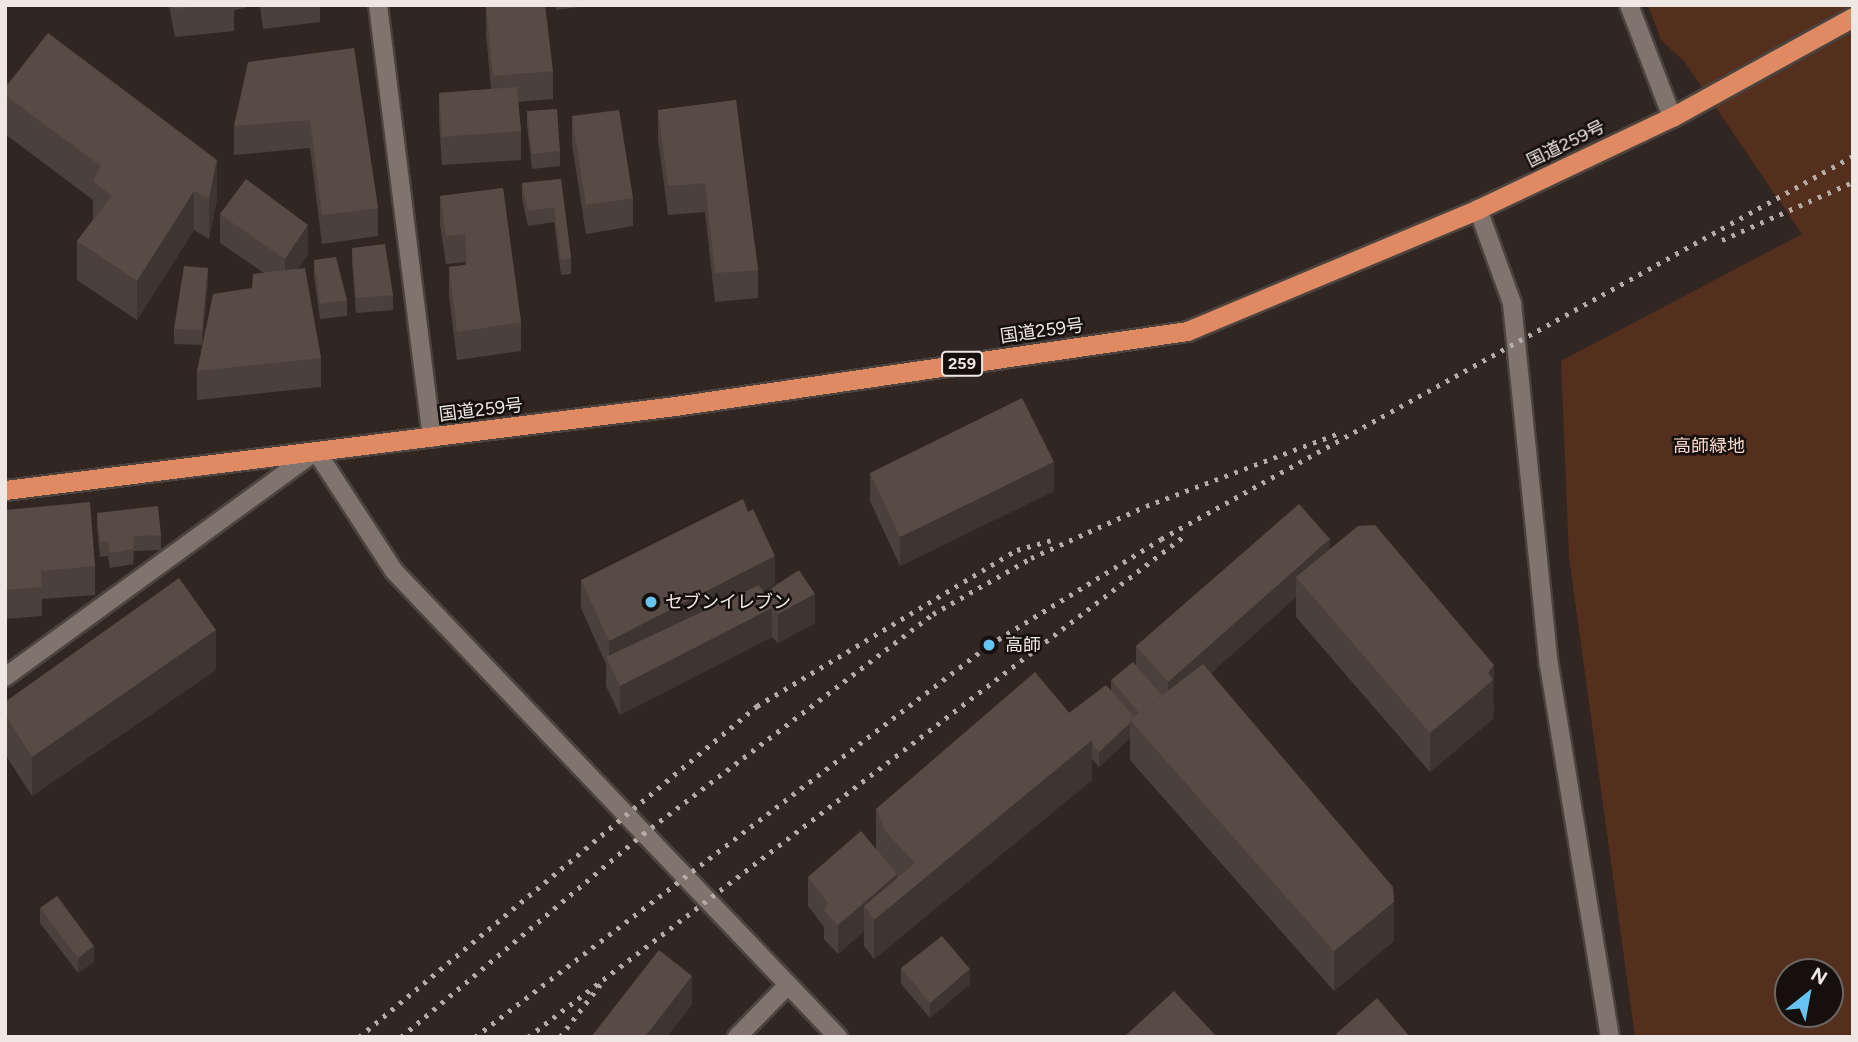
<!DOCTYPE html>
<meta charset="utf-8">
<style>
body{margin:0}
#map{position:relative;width:1858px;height:1042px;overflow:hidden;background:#312621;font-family:Figtree,"Noto Sans JP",sans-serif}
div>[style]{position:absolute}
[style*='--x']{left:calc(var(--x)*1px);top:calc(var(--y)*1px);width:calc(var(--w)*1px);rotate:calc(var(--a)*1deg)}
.green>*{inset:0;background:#552f1e}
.roads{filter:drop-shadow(2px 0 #4c433f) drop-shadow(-2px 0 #4c433f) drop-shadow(0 2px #4c433f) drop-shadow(0 -2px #4c433f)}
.minor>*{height:18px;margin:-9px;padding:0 9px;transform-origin:9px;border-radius:9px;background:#81736e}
.tertiary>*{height:18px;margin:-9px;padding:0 9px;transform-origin:9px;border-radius:9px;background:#81736e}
.trunk>*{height:19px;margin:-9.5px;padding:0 9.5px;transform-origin:9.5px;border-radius:9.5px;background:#e08a64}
.rail>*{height:5px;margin-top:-2.5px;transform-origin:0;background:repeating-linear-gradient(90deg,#b5aca8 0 3.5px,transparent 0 10.5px)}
.wall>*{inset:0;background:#4c403c}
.shaded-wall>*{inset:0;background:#3e3431}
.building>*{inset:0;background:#584b46}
.dots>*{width:19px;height:19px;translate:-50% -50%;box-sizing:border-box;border:4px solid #15100e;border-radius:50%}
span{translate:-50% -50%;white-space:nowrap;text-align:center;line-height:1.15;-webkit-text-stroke:5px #15100e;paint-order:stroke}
.shield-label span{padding:2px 5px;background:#15100e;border:2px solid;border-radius:5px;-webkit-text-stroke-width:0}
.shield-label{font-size:16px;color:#efe7e3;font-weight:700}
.street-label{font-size:18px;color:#efe7e3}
.park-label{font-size:18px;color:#f9d8ca}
.poi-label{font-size:18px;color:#efe7e3}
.left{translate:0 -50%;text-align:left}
.frame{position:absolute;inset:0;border:7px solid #efe7e3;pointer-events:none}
.north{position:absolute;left:1774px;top:958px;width:70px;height:70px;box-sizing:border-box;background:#15100e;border:2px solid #6c6663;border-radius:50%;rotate:31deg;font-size:19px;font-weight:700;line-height:28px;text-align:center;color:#efe7e3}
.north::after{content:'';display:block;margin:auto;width:24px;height:32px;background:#67c4f0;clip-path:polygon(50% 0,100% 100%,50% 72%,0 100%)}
</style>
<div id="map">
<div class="green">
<i style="clip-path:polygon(evenodd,1648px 5px,1853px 5px,1853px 1037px,1635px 1037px,1569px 557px,1561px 361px,1802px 234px,1684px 61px,1661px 40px,1648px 5px,1788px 972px,1830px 972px,1830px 1014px,1788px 1014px,1788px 972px)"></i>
</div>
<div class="roads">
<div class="minor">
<i style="--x:378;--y:5;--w:436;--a:82.9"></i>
<i style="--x:1629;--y:5;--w:120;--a:69"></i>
<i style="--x:1478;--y:209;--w:100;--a:70.1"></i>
<i style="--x:1512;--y:303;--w:364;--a:84.2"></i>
<i style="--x:1549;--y:665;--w:377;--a:80.7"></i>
<i style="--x:5;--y:677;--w:384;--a:-36"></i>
<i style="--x:737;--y:1037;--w:73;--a:-45.6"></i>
</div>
<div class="tertiary">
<i style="--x:316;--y:451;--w:143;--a:57"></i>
<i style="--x:394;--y:571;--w:644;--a:46.38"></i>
</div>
<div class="trunk">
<i style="--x:5;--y:490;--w:675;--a:-7.15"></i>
<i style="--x:675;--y:406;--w:517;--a:-8.33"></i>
<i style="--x:1187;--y:331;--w:316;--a:-22.7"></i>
<i style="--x:1478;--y:209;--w:215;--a:-25.4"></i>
<i style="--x:1672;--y:117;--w:207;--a:-28.9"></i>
</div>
</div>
<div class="rail">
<i style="--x:1722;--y:240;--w:143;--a:-23.9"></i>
<i style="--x:359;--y:1037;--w:518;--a:-39.75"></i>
<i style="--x:757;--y:706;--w:303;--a:-31"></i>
<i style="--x:1017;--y:550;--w:35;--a:-16"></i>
<i style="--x:401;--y:1037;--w:316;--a:-40"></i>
<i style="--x:643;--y:834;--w:364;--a:-37.2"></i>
<i style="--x:933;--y:614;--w:113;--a:-29.7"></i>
<i style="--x:1031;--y:558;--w:126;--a:-24.3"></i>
<i style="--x:1146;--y:506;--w:210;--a:-20.7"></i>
<i style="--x:475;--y:1037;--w:646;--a:-37.33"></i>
<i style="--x:989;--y:645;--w:202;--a:-31.6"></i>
<i style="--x:1161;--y:539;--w:791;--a:-28.96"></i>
<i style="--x:528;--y:1037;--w:824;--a:-37.36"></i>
<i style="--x:560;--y:1037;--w:71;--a:-52.5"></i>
</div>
<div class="wall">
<i style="clip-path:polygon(169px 5px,245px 5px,245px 8px,234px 10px,234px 31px,175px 37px)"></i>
<i style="clip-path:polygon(260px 5px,320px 5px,320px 22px,263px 29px)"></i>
<i style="clip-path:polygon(486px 5px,553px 71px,553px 99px,518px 102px,521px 131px,521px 160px,442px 165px,439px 122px,439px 93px,491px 89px,486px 34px)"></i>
<i style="clip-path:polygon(555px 5px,594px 5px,556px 10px)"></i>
<i style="clip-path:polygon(354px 48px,378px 208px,378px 236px,322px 244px,310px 148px,234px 155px,234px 126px)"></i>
<i style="clip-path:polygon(5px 82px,217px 199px,209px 239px,194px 230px,137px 320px,77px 280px,77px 241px,93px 219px,93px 200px,5px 134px)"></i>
<i style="clip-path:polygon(736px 100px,758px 270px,758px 298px,715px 302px,705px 212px,668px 215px,658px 139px,658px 110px)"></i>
<i style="clip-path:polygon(527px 111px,560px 151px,560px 166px,532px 169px,527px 126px)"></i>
<i style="clip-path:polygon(572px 116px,633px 198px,633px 226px,586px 234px,572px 145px)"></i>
<i style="clip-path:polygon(561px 179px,571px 258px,571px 274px,561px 275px,554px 222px,528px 226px,522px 199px,522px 183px)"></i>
<i style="clip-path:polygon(503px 188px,521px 322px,521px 351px,457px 360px,449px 296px,449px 267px,465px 265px,465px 262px,446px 264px,440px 225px,440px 196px)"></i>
<i style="clip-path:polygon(220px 214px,308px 254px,298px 269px,321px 358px,321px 387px,197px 400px,197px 371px,252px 288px,264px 273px,220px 243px)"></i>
<i style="clip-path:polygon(352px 248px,393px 295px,393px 310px,356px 313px,352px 263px)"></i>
<i style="clip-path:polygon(314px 260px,347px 300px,347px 316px,320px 319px,314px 276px)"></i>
<i style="clip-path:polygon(208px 283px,202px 345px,174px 344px,174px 329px)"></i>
<i style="clip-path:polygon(870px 473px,1054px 491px,900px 566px,870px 501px)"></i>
<i style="clip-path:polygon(5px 510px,95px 566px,95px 595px,42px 599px,42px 616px,5px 619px)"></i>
<i style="clip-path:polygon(97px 513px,161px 535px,161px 550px,134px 551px,133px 564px,110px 568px,108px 556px,100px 557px,97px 528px)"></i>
<i style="clip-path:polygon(1330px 549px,1494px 704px,1493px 719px,1430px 772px,1296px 617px,1296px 597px,1211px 673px,1394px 941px,1334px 991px,1130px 760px,1130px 738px,1099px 767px,1092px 759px,1092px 780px,874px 959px,864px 946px,864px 931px,838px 954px,824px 939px,824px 927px,808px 906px,808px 877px,877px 851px,876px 848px,876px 809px,1069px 713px,1111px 691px,1111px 680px,1136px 665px,1136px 646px)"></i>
<i style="clip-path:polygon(581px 580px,775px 584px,763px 591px,764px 593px,815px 623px,778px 643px,772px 637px,620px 715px,606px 686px,606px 664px,581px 608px)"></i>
<i style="clip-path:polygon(216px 670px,32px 796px,5px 754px,5px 702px)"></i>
<i style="clip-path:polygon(40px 908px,94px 962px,78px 973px,40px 923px)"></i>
<i style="clip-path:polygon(901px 968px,970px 984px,930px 1018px,901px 984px)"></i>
</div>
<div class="shaded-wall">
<i style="clip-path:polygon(217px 160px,217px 199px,209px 239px,209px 199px)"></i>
<i style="clip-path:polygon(194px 191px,194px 230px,137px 320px,137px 281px)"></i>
<i style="clip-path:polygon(308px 225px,308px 254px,285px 288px,285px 259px)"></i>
<i style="clip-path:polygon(208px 268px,208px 283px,202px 345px,202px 330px)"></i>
<i style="clip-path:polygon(1054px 462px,1054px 491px,900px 566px,900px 537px)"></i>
<i style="clip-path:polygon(1330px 539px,1330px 568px,1296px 577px,1296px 597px,1168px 711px,1168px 682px)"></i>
<i style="clip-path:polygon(775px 556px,775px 584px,612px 668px,609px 663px,609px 641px)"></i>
<i style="clip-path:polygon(815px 594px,815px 623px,778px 643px,778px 614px)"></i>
<i style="clip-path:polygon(772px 608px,772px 637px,620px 715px,620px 686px)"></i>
<i style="clip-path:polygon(216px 630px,216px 670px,32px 796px,32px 757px)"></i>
<i style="clip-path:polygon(1494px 665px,1493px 719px,1430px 772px,1430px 733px)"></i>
<i style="clip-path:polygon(1130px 723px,1130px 738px,1099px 767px,1099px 752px)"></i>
<i style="clip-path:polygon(1092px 740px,1092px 780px,874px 959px,874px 920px,864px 906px,864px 931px,838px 954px,838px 925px,897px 874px,897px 901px)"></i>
<i style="clip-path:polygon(1394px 902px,1394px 941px,1334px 991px,1334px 951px)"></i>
<i style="clip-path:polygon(94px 946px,94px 962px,78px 973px,78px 958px)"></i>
<i style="clip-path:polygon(970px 969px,970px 984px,930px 1018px,930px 1003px)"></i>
<i style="clip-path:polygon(692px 976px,692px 1005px,667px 1037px,645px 1037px)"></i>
</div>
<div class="building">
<i style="clip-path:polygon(174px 5px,205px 5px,175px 9px)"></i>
<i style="clip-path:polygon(486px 5px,545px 5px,553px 71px,493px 76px)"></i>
<i style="clip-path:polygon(48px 33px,217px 160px,209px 199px,194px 191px,137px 281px,77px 241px,112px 196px,93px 181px,101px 166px,5px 95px,5px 82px,8px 84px)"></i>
<i style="clip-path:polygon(354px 48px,378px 208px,322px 215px,310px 120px,234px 126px,248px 62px)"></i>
<i style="clip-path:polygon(517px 87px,521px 131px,442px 137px,439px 93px)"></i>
<i style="clip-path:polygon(736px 100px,758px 270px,715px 273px,705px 183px,668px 186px,658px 110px)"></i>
<i style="clip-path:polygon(557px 109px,560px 151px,532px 154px,527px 111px)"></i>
<i style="clip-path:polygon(619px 110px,633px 198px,586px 205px,572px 116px)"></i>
<i style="clip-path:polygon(246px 179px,308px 225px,285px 259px,220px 214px)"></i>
<i style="clip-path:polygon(561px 179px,571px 258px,561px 260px,554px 207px,528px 211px,522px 183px)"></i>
<i style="clip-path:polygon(503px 188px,521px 322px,457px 332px,449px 267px,467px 265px,465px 234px,446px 236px,440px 196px)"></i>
<i style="clip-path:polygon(385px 244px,393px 295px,356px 298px,352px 248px)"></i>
<i style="clip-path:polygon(336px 257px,347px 300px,320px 304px,314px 260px)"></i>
<i style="clip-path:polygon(184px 266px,208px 268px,202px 330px,174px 329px)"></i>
<i style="clip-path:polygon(305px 268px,321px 358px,197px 371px,213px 294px,252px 288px,253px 274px)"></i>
<i style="clip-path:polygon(1022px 398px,1054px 462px,900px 537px,870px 473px)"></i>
<i style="clip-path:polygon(743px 499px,748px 512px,753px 509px,775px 556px,609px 641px,581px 580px)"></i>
<i style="clip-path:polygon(90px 502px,95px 566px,41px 571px,42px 587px,5px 590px,5px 510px)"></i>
<i style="clip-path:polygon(1299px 504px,1330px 539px,1168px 682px,1136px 646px)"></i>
<i style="clip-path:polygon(158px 506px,161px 535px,134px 536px,133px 549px,110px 553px,108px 541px,100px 542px,97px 513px)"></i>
<i style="clip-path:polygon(1375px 525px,1494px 665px,1488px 673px,1493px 680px,1430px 733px,1296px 577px,1358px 526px)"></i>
<i style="clip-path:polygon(799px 570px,815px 594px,778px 614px,772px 608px,620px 686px,606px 657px,759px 585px,764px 593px)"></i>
<i style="clip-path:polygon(179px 578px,216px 630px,32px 757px,5px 714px,5px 702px)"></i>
<i style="clip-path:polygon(1133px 662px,1162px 695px,1139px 713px,1111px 680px)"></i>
<i style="clip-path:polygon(1203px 664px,1393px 887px,1394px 902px,1334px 951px,1130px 720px)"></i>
<i style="clip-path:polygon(1035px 672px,1092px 740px,874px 920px,864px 906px,915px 863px,886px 832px,876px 809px)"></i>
<i style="clip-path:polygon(1106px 685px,1134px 717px,1130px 720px,1130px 723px,1099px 752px,1092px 744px,1092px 740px,1069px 713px)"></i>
<i style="clip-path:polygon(861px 831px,897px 874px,838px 925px,824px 910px,828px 903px,808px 877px)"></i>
<i style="clip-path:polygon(57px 896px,94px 946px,78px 958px,40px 908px)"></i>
<i style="clip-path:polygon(942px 936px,970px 969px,930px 1003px,901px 968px)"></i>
<i style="clip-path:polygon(659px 950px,692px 976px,645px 1037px,591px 1037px)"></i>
<i style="clip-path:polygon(1174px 991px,1217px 1037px,1124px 1037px)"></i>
<i style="clip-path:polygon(1377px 998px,1410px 1037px,1339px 1037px,1336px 1034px)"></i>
</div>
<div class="dots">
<i style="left:651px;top:602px;background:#67c4f0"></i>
<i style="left:989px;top:645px;background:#67c4f0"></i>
</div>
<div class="shield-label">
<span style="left:962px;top:364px">259</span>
</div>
<div class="street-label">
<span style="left:1566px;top:144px;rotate:-26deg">国道259号</span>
<span style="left:1042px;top:331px;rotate:-8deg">国道259号</span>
<span style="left:481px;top:410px;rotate:-7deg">国道259号</span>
</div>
<div class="park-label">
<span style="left:1709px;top:446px">高師緑地</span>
</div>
<div class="poi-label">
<span class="left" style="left:665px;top:602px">セブンイレブン</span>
<span class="left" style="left:1005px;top:645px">高師</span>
</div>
<div class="frame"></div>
<div class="north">N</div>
</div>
